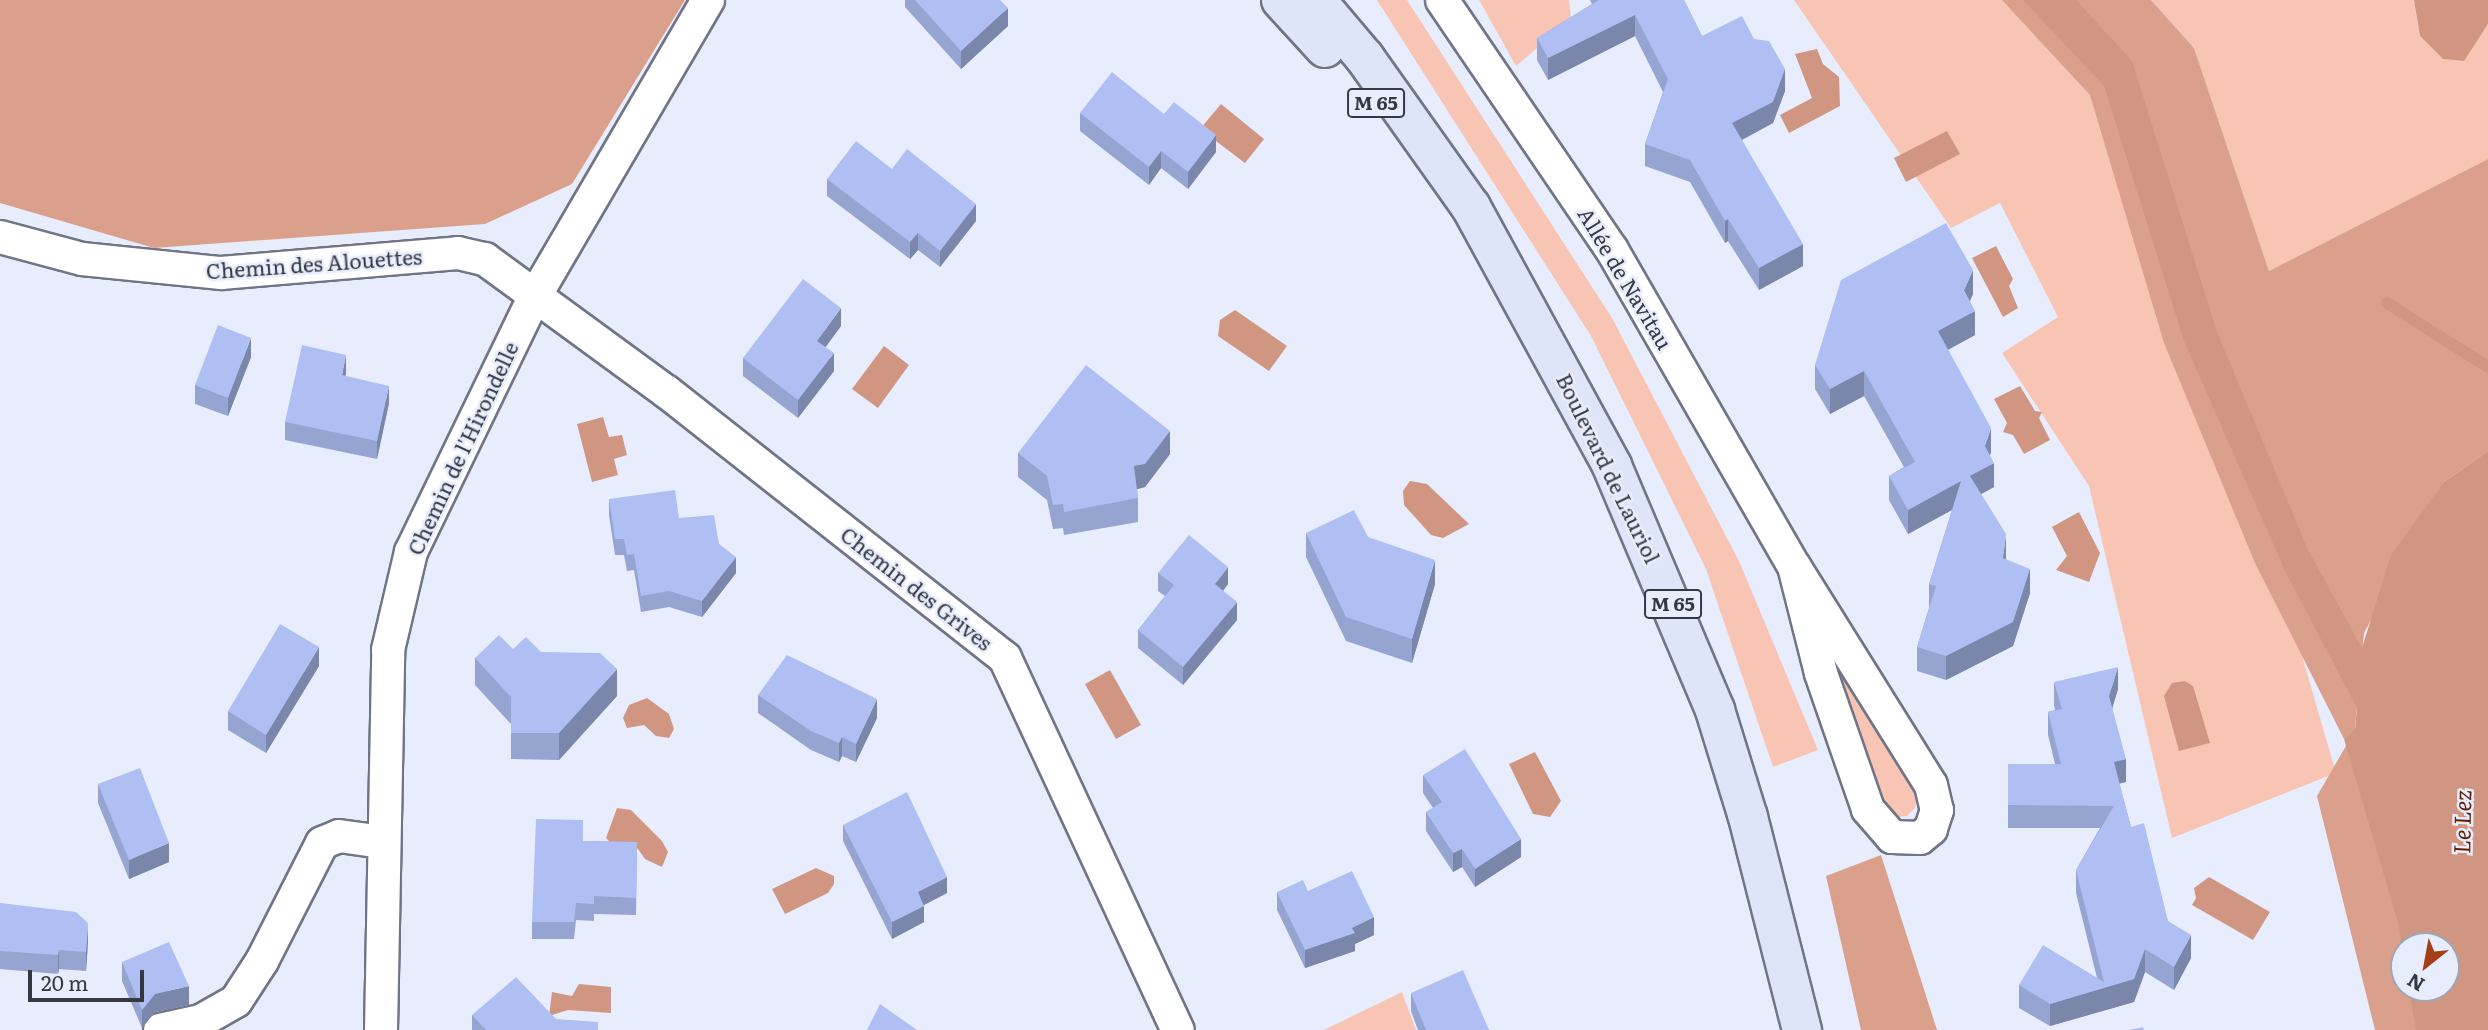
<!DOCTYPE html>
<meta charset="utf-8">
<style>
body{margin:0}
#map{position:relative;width:2488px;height:1030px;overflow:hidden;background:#e8edfe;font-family:Literata,serif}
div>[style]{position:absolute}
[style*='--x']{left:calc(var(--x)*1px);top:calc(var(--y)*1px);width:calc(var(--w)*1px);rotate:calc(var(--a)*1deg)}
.green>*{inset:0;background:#f8c5b4}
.forest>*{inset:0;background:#dba08b}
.water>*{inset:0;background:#d09682}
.stream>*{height:12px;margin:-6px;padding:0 6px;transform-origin:6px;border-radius:6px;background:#d09682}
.roads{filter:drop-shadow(2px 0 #6f7587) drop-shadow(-2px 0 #6f7587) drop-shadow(0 2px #6f7587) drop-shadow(0 -2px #6f7587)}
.minor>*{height:32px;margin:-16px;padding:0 16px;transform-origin:16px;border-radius:16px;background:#fff}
.primary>*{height:38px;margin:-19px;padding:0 19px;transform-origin:19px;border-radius:19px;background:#dee5f8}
.wall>*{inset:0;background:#96a4d1}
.shaded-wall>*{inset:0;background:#7a86aa}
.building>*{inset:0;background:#afbff3}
span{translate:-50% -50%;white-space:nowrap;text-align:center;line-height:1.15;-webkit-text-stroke:5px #e8edfe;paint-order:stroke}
.shield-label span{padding:2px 5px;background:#e8edfe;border:2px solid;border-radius:5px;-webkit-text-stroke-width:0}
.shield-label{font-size:19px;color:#353840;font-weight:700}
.street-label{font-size:21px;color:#353840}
.water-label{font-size:23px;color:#631d01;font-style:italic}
.north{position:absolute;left:2390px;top:932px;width:70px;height:70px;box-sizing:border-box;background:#e8edfe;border:2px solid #a0a5b2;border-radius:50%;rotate:211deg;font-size:19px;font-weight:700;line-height:28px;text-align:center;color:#353840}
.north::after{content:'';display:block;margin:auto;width:24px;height:32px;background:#a33e15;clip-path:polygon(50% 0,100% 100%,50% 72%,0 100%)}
.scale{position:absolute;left:28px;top:970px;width:116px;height:32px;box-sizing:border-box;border:4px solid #353840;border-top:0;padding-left:9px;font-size:21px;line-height:24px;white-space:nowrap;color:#353840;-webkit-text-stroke:5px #e8edfe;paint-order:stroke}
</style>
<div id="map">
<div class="green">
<i style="clip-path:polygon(1377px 0,1407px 0,1612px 318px,1739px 561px,1818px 750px,1773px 767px,1706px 569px,1591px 336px)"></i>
<i style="clip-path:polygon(1479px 0,1569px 0,1571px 19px,1516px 66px)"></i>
<i style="clip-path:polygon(1794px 0,2023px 0,2104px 86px,2275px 563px,2336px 773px,2172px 838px,2089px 486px,2002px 353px,2058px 317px,2000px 203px,1951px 228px)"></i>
<i style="clip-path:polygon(2151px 0,2414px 0,2420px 36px,2443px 59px,2463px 61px,2488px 24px,2488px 159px,2269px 271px,2194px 48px)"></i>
<i style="clip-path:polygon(1844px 672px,1918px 790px,1915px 808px,1907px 816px,1897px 817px,1884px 806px,1835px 692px,1837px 674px)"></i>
<i style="clip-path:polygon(1402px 992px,1416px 1030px,1324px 1030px)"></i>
</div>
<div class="forest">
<i style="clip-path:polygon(0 0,685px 0,572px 184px,485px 224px,154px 248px,0 203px)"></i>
<i style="clip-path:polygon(2002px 0,2151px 0,2194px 48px,2269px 271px,2488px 159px,2488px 451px,2444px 482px,2364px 633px,2355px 728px,2404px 946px,2404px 988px,2444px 988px,2449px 1030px,2375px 1030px,2317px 796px,2354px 732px,2344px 739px,2255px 563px,2164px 343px,2090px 95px)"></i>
<i style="clip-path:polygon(1881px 855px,1937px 1030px,1861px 1030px,1826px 876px)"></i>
</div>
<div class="water">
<i style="clip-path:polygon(2023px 0,2076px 0,2132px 61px,2217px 332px,2308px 550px,2362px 648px,2391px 555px,2444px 482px,2488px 451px,2488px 1030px,2416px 1030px,2409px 988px,2446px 988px,2446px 946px,2404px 946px,2404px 959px,2398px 923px,2344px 739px,2355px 730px,2357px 708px,2285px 571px,2184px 341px,2104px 86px)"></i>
<i style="clip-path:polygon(2414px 0,2488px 0,2488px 24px,2464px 61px,2443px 59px,2420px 36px)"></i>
<i style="clip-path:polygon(1817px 49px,1823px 64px,1839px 77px,1840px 106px,1789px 133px,1780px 115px,1812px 98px,1795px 54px)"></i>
<i style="clip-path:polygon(1221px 104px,1264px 139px,1245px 163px,1200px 129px)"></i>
<i style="clip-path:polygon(1947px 131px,1960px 154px,1906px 182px,1894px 158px)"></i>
<i style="clip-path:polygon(1996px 246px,2013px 279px,2009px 286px,2018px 308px,2003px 317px,1972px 258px)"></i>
<i style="clip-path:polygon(1235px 310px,1287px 346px,1269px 371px,1218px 336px,1220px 320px)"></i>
<i style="clip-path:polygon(884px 346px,909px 365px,878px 408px,852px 389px)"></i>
<i style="clip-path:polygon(2020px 386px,2035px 411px,2042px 412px,2039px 418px,2050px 440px,2024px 454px,2013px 435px,2003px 432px,2007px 423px,1994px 399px)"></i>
<i style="clip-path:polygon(603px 417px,609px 437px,622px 435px,627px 455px,614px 459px,618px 475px,592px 482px,577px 424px)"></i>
<i style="clip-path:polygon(1410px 481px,1427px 484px,1469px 524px,1443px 538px,1431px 535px,1404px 505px,1403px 491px)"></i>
<i style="clip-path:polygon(2079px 512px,2100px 553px,2089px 582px,2056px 570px,2067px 556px,2052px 527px)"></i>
<i style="clip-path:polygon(1110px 670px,1141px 725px,1116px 739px,1085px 684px)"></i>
<i style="clip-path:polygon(2185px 681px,2193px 686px,2210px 743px,2179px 751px,2164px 696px,2172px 683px)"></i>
<i style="clip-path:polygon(647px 698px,669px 714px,674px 729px,669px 738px,656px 736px,644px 725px,627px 728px,623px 718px,629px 705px)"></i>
<i style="clip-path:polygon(1535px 752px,1561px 801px,1550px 817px,1533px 814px,1509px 764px)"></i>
<i style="clip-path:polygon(617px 808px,631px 810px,662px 841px,668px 852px,662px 867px,645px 859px,633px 842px,620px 842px,616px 848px,606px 838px)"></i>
<i style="clip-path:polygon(816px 868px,834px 876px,834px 884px,828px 893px,785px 914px,772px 889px)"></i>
<i style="clip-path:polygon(2209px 877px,2270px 912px,2253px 940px,2192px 905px,2196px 898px,2194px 888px)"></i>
<i style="clip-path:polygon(579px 984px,611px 987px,611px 1013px,568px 1010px,549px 1016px,552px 992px,572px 996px)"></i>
</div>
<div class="stream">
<i style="--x:2387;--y:303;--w:120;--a:32.4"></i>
</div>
<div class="roads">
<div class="minor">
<i style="--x:1442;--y:0;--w:302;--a:55.8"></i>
<i style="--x:1612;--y:250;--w:365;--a:60.1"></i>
<i style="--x:0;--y:237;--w:85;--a:15"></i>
<i style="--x:82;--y:259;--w:140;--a:5.8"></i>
<i style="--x:221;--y:273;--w:238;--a:-4.8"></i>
<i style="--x:458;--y:253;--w:28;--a:13"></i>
<i style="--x:485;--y:259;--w:225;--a:36.2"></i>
<i style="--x:667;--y:392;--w:430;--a:38.2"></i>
<i style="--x:1005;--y:658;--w:410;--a:65.1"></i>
<i style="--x:1794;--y:566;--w:258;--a:58"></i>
<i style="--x:1931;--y:785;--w:26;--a:77"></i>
<i style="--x:1937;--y:810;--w:20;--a:108"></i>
<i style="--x:1931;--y:829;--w:14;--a:141"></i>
<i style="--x:1920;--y:838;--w:28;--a:-178"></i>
<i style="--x:1892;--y:837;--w:37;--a:-131"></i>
<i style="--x:1868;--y:809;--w:144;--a:-109.1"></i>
<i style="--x:1821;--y:673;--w:110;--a:-104.2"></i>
<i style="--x:160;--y:1030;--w:42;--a:-12.4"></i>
<i style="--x:201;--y:1021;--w:40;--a:-29.7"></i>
<i style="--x:236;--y:1001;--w:48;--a:-57"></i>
<i style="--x:262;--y:961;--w:132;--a:-63"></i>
<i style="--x:322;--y:843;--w:18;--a:-22"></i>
<i style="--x:339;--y:836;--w:43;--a:7.9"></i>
<i style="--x:381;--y:1030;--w:380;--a:-88.9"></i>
<i style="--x:388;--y:650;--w:101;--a:-76.8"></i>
<i style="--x:411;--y:552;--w:284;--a:-64.2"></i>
<i style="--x:535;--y:296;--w:343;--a:-59.7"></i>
</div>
<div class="primary">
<i style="--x:1281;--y:0;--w:65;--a:47.5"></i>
<i style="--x:1316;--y:0;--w:76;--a:49.8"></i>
<i style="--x:1365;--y:58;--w:183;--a:54.6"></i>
<i style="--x:1471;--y:207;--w:295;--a:61.4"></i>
<i style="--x:1612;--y:466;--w:265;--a:67.1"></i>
<i style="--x:1715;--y:710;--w:112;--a:72.9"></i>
<i style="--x:1748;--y:817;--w:220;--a:75.8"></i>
</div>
</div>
<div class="wall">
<i style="clip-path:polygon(905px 0,1000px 0,1008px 26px,961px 69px,905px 7px)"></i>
<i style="clip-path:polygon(1590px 0,1684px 0,1702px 36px,1754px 39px,1785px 91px,1773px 123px,1742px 140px,1803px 266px,1759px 290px,1728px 241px,1725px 243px,1690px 182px,1645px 166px,1645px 144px,1663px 92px,1635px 36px,1548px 80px,1537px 60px,1537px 38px,1592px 4px)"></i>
<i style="clip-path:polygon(1080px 113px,1164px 114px,1216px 152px,1188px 189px,1161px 168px,1149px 185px,1080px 131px)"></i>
<i style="clip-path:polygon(892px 169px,976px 221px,940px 267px,918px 250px,910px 259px,827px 196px,827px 179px)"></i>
<i style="clip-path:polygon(1973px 294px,1970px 301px,1975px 335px,1948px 350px,1991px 452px,1990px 455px,1994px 487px,1981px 494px,2006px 559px,2030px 593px,2013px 646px,1946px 680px,1917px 671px,1917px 647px,1929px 608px,1929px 584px,1952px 510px,1908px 534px,1889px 500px,1889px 476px,1904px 467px,1864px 396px,1830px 414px,1815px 389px,1815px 365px)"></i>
<i style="clip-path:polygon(841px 326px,825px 347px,834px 371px,798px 418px,743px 376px,743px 358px)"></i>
<i style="clip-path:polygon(251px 357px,228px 416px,195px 404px,195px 385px)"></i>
<i style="clip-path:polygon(346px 373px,345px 376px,389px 403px,377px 459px,285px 440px,285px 422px)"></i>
<i style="clip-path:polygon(1018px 453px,1170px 454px,1145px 487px,1137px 489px,1138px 498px,1138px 522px,1064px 535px,1063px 528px,1053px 529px,1047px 500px,1018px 477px)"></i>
<i style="clip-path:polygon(609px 499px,679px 518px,719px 544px,736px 573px,702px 617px,669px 607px,641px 612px,634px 570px,627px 571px,624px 555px,615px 555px,609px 515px)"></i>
<i style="clip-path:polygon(1306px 533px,1368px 537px,1435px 584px,1412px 663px,1346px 641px,1306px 557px)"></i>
<i style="clip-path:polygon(1158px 573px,1228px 584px,1223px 591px,1237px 620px,1183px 685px,1138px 648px,1138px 630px,1165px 596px,1158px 591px)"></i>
<i style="clip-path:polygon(513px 649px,541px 652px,617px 696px,559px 760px,511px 759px,511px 724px,475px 685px,475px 658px)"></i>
<i style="clip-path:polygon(319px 666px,266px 753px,228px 730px,228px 711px)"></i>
<i style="clip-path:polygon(2054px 682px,2118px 689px,2112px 708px,2126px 782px,2119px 783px,2131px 827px,2168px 921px,2191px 958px,2174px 990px,2145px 972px,2134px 1002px,2050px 1026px,2019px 1008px,2019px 985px,2097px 978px,2076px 893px,2076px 870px,2100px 828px,2008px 828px,2008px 764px,2055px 764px,2048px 735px,2048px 712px,2055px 710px,2054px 705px)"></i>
<i style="clip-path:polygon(758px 695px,877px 718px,856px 762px,842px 756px,839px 762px,811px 750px,758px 713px)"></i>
<i style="clip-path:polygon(1423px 775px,1521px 857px,1475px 887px,1462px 867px,1453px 872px,1426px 831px,1426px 812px,1433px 808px,1423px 793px)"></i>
<i style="clip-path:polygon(98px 784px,169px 862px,129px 879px,98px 803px)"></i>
<i style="clip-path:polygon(843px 825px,947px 893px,924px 905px,924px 922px,892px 939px,843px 841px)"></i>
<i style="clip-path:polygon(583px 841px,637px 842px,636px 915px,594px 914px,594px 921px,576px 920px,574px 939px,532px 939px,532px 922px)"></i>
<i style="clip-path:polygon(1308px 891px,1374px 935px,1355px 944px,1355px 951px,1305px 968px,1277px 910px,1277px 892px)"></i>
<i style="clip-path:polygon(0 903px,88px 942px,86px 971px,59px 969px,58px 974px,0 969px)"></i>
<i style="clip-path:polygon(122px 962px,189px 1005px,155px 1012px,142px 1028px,122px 981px)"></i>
<i style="clip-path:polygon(1411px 993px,1489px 1030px,1418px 1030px,1411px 1011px)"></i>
<i style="clip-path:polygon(472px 1015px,556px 1019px,598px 1030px,472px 1030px)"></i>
</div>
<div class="shaded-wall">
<i style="clip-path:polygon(1008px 8px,1008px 26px,961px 69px,961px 51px)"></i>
<i style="clip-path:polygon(1635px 15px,1635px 36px,1548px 80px,1548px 58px)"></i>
<i style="clip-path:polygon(1785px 69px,1785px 91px,1773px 123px,1732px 145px,1732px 123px)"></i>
<i style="clip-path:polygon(1216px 135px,1216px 152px,1188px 189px,1188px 172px)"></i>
<i style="clip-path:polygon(1161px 151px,1161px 168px,1149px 185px,1149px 167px)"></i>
<i style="clip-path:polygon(976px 204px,976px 221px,940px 267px,940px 251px)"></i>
<i style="clip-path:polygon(1728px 219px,1728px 241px,1725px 243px,1725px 221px)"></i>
<i style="clip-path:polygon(918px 233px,918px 250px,910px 259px,910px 242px)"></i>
<i style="clip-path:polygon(1803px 244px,1803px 266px,1759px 290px,1759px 268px)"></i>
<i style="clip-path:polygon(1973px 270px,1973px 294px,1964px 314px,1964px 290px)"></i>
<i style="clip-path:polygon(841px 308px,841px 326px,817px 359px,817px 341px)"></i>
<i style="clip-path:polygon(1975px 311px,1975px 335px,1938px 355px,1938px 331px)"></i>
<i style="clip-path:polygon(251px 338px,251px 357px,228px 416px,228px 398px)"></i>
<i style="clip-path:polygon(834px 353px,834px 371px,798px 418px,798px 400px)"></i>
<i style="clip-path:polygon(346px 355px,346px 373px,342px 393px,342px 375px)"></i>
<i style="clip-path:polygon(1864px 371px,1864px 396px,1830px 414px,1830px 389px)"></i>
<i style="clip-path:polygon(389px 386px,389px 403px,377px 459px,377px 441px)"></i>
<i style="clip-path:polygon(1991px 428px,1991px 452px,1986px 467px,1994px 463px,1994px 487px,1970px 500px,1970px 476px,1985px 446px)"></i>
<i style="clip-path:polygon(1170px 431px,1170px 454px,1145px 487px,1134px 490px,1134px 466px)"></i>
<i style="clip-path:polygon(1961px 481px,1961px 505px,1908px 534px,1908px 510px)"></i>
<i style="clip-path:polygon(2006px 534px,2006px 558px,2003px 582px,2003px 558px)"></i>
<i style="clip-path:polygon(736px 557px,736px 573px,702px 617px,702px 601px)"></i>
<i style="clip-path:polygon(1435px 560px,1435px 584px,1412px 663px,1412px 639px)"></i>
<i style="clip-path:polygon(1228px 567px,1228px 584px,1215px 601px,1215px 584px)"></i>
<i style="clip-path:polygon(2030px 569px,2030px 593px,2013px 646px,1946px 680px,1946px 656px)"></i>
<i style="clip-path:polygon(1237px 602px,1237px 620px,1183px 685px,1183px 667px)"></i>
<i style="clip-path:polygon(319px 647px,319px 666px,266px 753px,266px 735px)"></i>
<i style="clip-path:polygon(2118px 667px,2118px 689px,2109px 719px,2109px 696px)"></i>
<i style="clip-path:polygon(617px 669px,617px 696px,559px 760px,559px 733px)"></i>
<i style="clip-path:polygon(877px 699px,877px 718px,856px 762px,856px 744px)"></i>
<i style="clip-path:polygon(842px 737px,842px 756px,839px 762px,839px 743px)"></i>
<i style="clip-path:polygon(2126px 759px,2126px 782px,2114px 785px,2114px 762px)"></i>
<i style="clip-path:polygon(1521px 839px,1521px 857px,1475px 887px,1475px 869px)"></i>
<i style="clip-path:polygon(169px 843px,169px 862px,129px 879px,129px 860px)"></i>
<i style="clip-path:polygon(1462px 849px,1462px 867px,1453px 872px,1453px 853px)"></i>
<i style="clip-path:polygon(947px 877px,947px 893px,918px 908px,918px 892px)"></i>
<i style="clip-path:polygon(924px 906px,924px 922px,892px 939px,892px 922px)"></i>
<i style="clip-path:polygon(1374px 917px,1374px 935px,1355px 944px,1355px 951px,1305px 968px,1305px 950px)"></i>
<i style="clip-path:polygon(88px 923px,88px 942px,86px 971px,86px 952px)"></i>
<i style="clip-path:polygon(2191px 935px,2191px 958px,2174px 990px,2174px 967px)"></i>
<i style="clip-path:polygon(2145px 949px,2145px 972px,2134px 1002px,2050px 1026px,2050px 1004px,2134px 979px)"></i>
<i style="clip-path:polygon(59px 950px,59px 969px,58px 974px,58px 955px)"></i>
<i style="clip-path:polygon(189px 986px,189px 1005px,155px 1012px,142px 1028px,142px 1010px,155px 994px)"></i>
</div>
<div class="building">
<i style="clip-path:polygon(915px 0,1000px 0,1008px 8px,961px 51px)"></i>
<i style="clip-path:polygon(1599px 0,1684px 0,1702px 36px,1742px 16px,1754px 39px,1769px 41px,1785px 69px,1773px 102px,1732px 123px,1803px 244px,1759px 268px,1728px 219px,1725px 221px,1690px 160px,1645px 144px,1668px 79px,1635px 15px,1548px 58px,1537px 38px)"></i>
<i style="clip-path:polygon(1112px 72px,1164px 114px,1174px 102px,1216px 135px,1188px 172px,1161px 151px,1149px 167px,1080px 113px)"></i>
<i style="clip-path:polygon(856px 141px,892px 169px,907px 149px,976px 204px,940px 251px,918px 233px,910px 242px,827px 179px)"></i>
<i style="clip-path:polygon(1946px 223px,1973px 270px,1964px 290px,1975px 311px,1938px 331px,1991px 428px,1985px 446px,1994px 463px,1970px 476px,2006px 534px,2003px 558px,2030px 569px,2013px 622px,1946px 656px,1917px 647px,1936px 586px,1929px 584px,1961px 481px,1908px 510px,1889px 476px,1915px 462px,1864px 371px,1830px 389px,1815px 365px,1841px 280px)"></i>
<i style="clip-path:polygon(803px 279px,841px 308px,817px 341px,834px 353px,798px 400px,743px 358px)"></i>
<i style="clip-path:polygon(218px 325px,251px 338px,228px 398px,195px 385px)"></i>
<i style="clip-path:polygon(302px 345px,346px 355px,342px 375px,389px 386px,377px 441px,285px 422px)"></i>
<i style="clip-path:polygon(1086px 365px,1170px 431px,1145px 464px,1134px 466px,1138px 498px,1064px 512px,1063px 504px,1053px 505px,1047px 476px,1018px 453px)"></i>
<i style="clip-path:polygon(675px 490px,679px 518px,714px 515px,719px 544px,736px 557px,702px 601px,669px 591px,641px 596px,634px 554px,627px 555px,624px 539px,615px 539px,609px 499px)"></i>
<i style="clip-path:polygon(1354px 510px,1368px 537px,1435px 560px,1412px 639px,1346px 617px,1306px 533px)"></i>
<i style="clip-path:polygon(1189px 535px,1228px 567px,1215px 584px,1237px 602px,1183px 667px,1138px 630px,1174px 585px,1158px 573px)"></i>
<i style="clip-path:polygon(280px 624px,319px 647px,266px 735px,228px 711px)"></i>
<i style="clip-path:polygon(499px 635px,513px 649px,526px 637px,541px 652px,600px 653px,617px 669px,559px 733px,511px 733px,511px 697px,475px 658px)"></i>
<i style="clip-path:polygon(787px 655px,877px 699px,856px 744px,842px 737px,839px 743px,811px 731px,758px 695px)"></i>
<i style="clip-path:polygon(2118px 667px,2109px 696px,2126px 759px,2114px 762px,2131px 827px,2144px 823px,2168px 921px,2191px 935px,2174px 967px,2145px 949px,2134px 979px,2050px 1004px,2019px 985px,2043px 945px,2104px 982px,2076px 870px,2114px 806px,2008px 805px,2008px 764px,2061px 764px,2048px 712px,2062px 709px,2054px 682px)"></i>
<i style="clip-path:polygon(1465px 749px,1521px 839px,1475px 869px,1462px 849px,1453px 853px,1426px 812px,1442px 802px,1423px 775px)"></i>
<i style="clip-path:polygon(140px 768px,169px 843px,129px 860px,98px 784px)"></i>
<i style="clip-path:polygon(907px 792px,947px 877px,918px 892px,924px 906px,892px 922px,843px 825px)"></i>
<i style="clip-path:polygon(536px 819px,583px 820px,583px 841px,637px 842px,636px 898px,594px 896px,594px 904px,576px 903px,574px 922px,532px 922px)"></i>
<i style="clip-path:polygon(1352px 871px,1374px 917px,1352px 928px,1355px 933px,1305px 950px,1277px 892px,1303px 880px,1308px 891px)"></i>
<i style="clip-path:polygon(0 903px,76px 912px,88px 923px,86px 952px,59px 950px,58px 955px,0 951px)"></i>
<i style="clip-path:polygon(169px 942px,189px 986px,155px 994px,142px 1010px,122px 962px)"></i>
<i style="clip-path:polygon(1463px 970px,1489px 1030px,1426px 1030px,1411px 993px)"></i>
<i style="clip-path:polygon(516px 977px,556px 1019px,598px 1022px,598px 1030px,486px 1030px,472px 1015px)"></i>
<i style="clip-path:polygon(880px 1004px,917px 1030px,867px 1030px)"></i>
<i style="clip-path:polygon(2143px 1027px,2144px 1030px,2129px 1030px)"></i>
</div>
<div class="shield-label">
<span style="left:1376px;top:103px">M 65</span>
<span style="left:1673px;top:604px">M 65</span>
</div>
<div class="street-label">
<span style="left:314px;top:263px;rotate:-4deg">Chemin des Alouettes</span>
<span style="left:1626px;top:278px;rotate:59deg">Allée de Navitau</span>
<span style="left:462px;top:448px;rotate:-65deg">Chemin de l'Hirondelle</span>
<span style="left:1609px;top:468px;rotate:64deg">Boulevard de Lauriol</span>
<span style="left:917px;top:588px;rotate:38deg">Chemin des Grives</span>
</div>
<div class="water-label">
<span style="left:2461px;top:822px;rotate:-89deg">Le Lez</span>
</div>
<div class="north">N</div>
<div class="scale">20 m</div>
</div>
